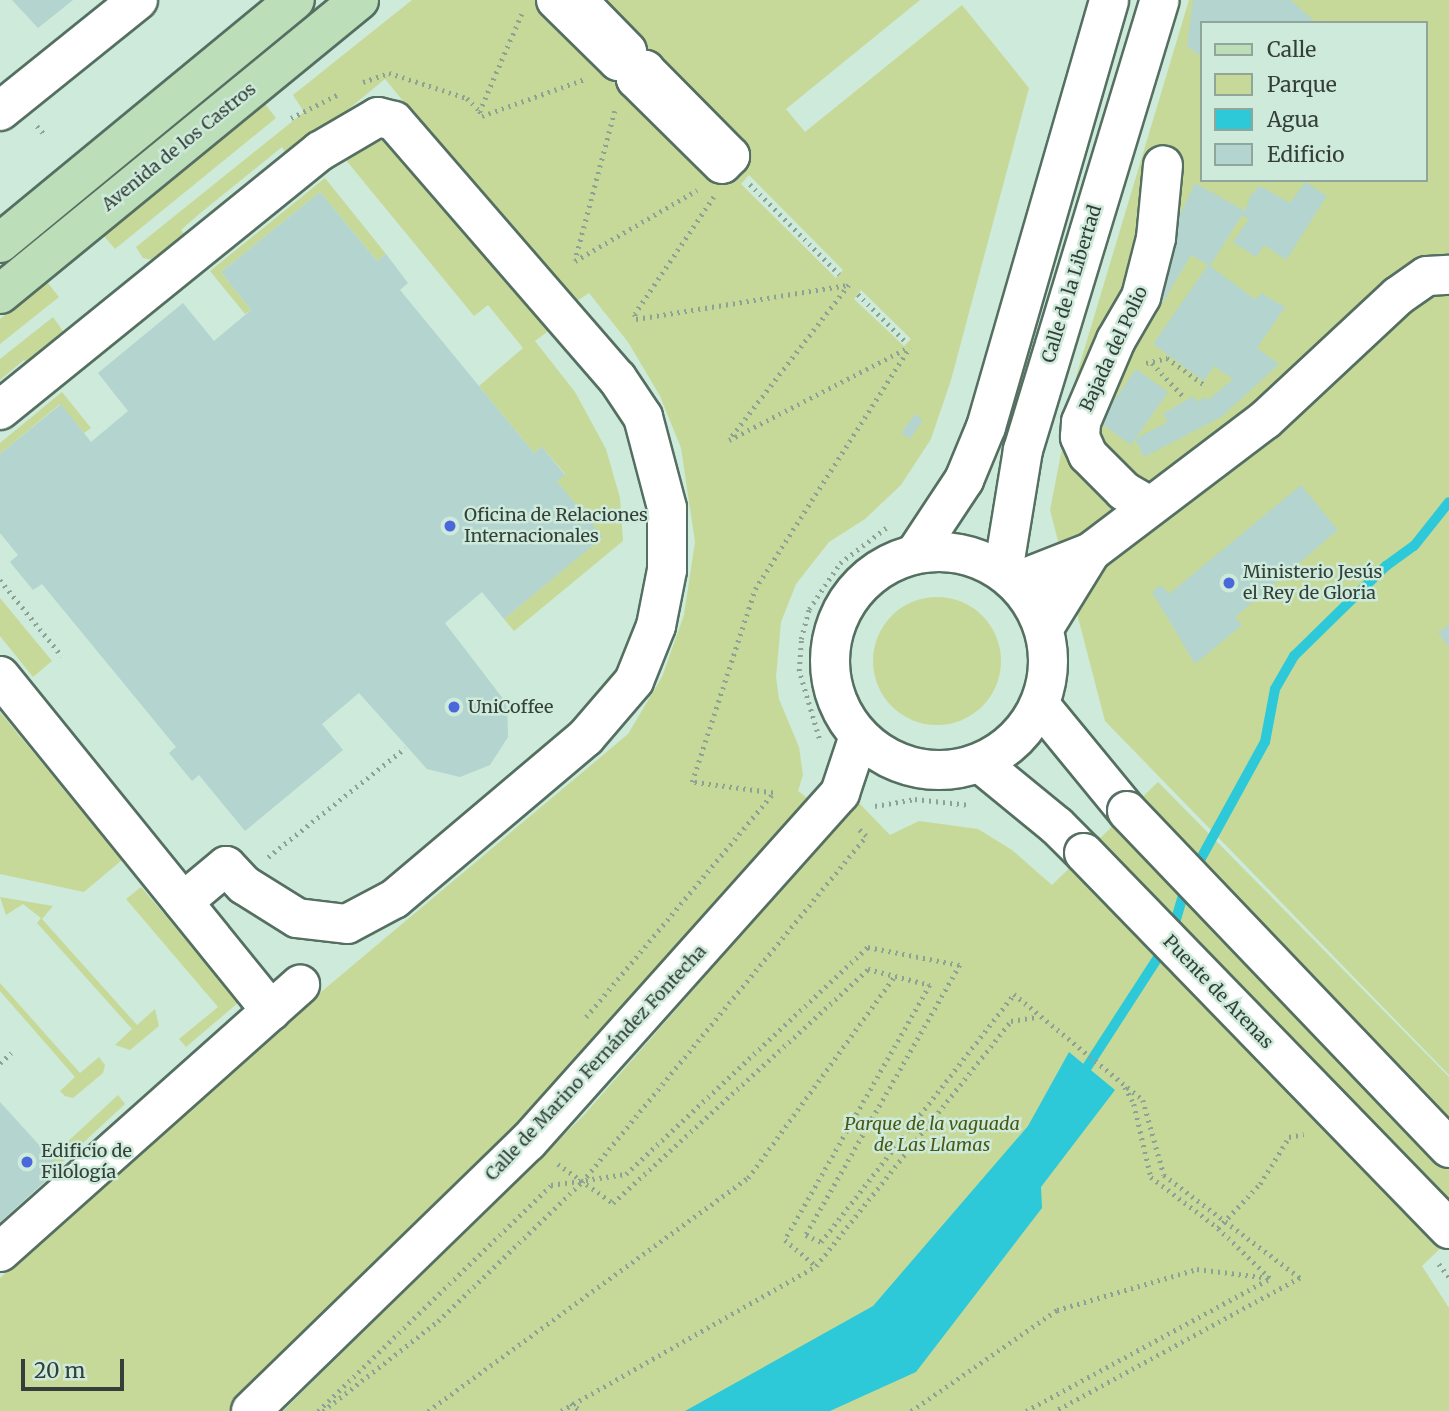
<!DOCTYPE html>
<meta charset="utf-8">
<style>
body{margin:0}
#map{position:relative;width:1449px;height:1411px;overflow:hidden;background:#cdeada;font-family:Merriweather,serif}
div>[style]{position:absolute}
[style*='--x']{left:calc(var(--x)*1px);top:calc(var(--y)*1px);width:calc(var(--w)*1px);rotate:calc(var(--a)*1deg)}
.green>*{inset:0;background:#c7d998}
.round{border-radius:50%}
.water>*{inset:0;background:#2ec9d9}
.stream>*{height:10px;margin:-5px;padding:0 5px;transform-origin:5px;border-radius:5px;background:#2ec9d9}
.building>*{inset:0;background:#b3d4cf}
.path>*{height:4.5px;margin-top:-2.25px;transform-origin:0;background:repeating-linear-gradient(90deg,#8ca296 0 2px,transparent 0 7px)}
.roads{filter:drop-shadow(2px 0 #556f62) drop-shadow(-2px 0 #556f62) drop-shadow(0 2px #556f62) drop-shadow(0 -2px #556f62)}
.minor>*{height:38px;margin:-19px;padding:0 19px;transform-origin:19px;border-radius:19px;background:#fff}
.minor>.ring{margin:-19px;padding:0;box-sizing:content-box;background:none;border:38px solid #fff;border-radius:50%}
.major>*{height:38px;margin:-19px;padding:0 19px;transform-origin:19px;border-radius:19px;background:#bcdeb8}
.bridges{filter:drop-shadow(2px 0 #556f62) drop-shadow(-2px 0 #556f62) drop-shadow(0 2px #556f62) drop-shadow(0 -2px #556f62)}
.minor-bridge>*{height:38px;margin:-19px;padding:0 19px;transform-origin:19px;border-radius:19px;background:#fff}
.dots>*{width:19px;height:19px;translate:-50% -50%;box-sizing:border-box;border:4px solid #cdeada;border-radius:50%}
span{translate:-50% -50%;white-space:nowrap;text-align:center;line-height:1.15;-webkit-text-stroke:5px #cdeada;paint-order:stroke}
.street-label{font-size:18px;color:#343f39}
.poi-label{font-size:18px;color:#343f39}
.left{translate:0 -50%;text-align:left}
.park-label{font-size:18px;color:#4a5814;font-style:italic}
.legend{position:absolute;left:1200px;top:21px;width:228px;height:161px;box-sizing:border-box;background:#cdeada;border:2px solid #90a69a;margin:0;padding:9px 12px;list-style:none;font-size:21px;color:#343f39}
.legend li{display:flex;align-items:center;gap:14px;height:35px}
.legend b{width:35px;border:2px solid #90a69a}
.scale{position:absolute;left:21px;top:1359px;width:103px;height:32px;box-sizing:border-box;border:4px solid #343f39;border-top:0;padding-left:9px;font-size:21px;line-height:24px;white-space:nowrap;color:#343f39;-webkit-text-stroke:5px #cdeada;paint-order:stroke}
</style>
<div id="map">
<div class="green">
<i style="clip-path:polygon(evenodd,412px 0,920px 0,786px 109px,805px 132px,962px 5px,1029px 88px,951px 380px,931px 439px,901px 485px,865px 519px,829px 542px,796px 584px,781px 622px,776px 677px,779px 699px,799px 747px,803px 775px,798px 791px,810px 800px,587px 1061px,342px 1308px,228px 1411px,0 1411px,0 1278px,208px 1087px,628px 734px,662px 677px,684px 615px,695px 542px,681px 448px,660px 396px,628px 342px,589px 293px,571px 305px,385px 79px,289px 158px,282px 147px,198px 215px,181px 230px,188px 239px,160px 261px,143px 258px,136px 247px,304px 112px,293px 95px,412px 0,749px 175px,843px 270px,836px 278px,741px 184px,749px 175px,412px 0,861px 290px,911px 339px,904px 346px,854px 299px,861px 290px)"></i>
<i style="clip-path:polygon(evenodd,1189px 0,1449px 0,1449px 1075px,1105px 721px,1050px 510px,1076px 377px,1189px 0,1202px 23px,1426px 23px,1426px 180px,1202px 180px,1202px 23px)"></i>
<i style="clip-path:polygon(265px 104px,276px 118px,115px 249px,104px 236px)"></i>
<i style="clip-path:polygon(378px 136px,396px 141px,555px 326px,535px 341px,575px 392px,606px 449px,620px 498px,623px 541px,514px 631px,504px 619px,602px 537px,557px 481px,565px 474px,542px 447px,534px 453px,479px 386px,523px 348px,488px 305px,474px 316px,336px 148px)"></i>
<i style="clip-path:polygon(325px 178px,386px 254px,377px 261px,320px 192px,221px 272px,251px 310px,245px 314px,210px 271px)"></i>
<i style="clip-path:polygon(47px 282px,59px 297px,0 344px,0 319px)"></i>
<i style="clip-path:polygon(53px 317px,65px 334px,31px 369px,24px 360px,0 380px,0 359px)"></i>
<i style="clip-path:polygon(62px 392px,91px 428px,84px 433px,60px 404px,0 454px,0 443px)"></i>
<i class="round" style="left:873px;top:597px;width:128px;height:128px"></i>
<i style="clip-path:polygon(0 598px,52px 661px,33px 677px,0 636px)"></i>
<i style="clip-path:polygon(0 712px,122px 860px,84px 892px,0 874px)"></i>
<i style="clip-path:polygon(1158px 782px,1449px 1077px,1449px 1240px,1422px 1266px,1449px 1308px,1449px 1411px,283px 1411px,583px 1116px,858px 802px,890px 835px,919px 821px,978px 829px,1012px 850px,1052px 885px)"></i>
<i style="clip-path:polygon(141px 887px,239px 1002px,186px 1047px,179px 1039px,218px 1007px,126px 899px)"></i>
<i style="clip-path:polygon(0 897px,53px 906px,42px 919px,137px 1025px,155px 1009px,159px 1026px,130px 1050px,115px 1045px,132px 1029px,37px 923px,41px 918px,23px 904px,6px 915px)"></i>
<i style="clip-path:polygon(0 983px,80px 1073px,99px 1057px,105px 1065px,103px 1073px,73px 1098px,65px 1096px,60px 1091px,75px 1077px,0 991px)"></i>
<i style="clip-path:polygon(118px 1095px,125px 1104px,58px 1166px,50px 1158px)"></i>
</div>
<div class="water">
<i style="clip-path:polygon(1069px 1052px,1115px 1090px,1041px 1187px,1042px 1208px,916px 1372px,830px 1411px,685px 1411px,873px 1306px,1028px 1126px)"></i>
</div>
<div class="stream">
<i style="--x:1194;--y:871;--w:147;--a:-61.2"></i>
<i style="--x:1265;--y:742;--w:54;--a:-79.3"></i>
<i style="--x:1275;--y:689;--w:38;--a:-60"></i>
<i style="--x:1294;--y:656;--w:129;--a:-44.4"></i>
<i style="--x:1386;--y:566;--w:34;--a:-36"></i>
<i style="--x:1414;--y:546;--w:56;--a:-51.5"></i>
<i style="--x:1172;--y:933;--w:50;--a:-73.7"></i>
<i style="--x:1080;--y:1078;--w:155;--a:-57.1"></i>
</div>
<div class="building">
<i style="clip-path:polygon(12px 0,73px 0,38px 28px)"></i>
<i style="clip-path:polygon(1193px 0,1291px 0,1316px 23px,1202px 23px,1202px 57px,1187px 46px)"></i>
<i style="clip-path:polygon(1305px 182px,1327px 196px,1286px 260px,1264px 245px,1256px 257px,1233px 242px,1249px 219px,1242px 215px,1210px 266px,1256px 300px,1261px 293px,1285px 307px,1257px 348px,1279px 364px,1221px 417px,1144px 457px,1135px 439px,1168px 422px,1163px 414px,1193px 396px,1197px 402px,1205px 397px,1208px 400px,1233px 379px,1214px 366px,1204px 381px,1153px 344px,1208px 265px,1191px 255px,1143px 336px,1137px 332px,1167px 242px,1195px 183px,1245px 211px,1250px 196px,1260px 186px,1290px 203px)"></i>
<i style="clip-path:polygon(320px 192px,377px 261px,386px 254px,408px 283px,400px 290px,534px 453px,542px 447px,565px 475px,557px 481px,603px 537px,504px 619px,482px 592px,445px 623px,507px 704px,508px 737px,490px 765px,460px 777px,427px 769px,359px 693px,322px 724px,343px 750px,245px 831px,199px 775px,192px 781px,169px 753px,176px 747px,42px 584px,33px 590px,10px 562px,18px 555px,0 533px,0 454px,61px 404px,91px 442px,128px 411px,98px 373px,183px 303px,214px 341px,251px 310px,221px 272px)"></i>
<i style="clip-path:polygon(1136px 369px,1168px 392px,1131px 445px,1099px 422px)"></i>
<i style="clip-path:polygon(915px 414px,923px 420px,910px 439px,901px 433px)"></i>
<i style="clip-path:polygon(1301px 485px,1338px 530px,1235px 617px,1242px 625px,1195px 664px,1152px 592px,1161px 585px,1169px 594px)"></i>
<i style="clip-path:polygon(1449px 624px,1449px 647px,1438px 633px)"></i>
<i style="clip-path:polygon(0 1102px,60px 1168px,0 1222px)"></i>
</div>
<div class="path">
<i style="--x:522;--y:14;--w:106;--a:113.4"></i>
<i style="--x:480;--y:111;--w:5;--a:68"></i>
<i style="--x:482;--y:116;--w:109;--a:-19.8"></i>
<i style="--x:363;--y:82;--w:28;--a:-19"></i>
<i style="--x:389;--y:73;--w:82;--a:17.8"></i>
<i style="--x:467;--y:98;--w:18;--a:45"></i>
<i style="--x:615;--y:111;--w:155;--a:104.9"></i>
<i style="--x:575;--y:261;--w:141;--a:-30.2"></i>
<i style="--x:291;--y:118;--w:54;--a:-26.6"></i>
<i style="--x:37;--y:126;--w:13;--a:48"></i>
<i style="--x:750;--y:184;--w:127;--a:45.3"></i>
<i style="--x:714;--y:197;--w:141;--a:124"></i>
<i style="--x:635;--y:314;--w:5;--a:79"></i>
<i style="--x:636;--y:319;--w:216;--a:-9.1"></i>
<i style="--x:849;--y:285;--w:196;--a:127.7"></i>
<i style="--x:729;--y:440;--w:203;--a:-27.3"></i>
<i style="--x:858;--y:294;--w:69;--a:45"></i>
<i style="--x:1146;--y:363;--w:22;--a:-13"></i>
<i style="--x:1167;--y:358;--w:48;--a:35.7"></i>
<i style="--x:1152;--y:363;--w:45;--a:46.8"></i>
<i style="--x:0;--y:580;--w:98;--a:50.8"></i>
<i style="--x:819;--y:738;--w:70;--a:-106.6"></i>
<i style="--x:799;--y:671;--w:32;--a:-86"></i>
<i style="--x:801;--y:639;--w:31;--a:-75"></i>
<i style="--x:809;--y:609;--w:55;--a:-56"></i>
<i style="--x:840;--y:563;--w:58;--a:-37.3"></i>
<i style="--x:875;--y:806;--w:41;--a:-9.9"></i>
<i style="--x:915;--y:799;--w:55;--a:6.2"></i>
<i style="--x:268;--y:857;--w:175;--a:-38.5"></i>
<i style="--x:586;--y:1017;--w:292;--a:-50.1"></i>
<i style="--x:773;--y:793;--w:82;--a:-172.3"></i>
<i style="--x:692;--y:782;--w:203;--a:-71.9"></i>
<i style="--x:755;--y:589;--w:287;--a:-57.4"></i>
<i style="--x:0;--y:1063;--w:15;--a:-42"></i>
<i style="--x:1125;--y:1087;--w:19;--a:62"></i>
<i style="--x:1134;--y:1104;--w:75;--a:76.9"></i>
<i style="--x:1151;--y:1177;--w:84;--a:37.3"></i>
<i style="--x:1218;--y:1228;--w:72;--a:43.9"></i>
<i style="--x:558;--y:1164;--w:67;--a:35.3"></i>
<i style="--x:613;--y:1203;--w:346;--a:-42.5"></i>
<i style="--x:868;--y:969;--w:64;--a:14.5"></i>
<i style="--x:930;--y:985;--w:293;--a:119.6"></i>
<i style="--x:785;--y:1240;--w:40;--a:40"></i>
<i style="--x:1218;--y:1228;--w:61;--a:-46.3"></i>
<i style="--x:1260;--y:1184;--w:55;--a:-58.3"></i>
<i style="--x:1289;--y:1137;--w:15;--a:-11"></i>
<i style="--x:1439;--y:1264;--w:16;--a:52"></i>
<i style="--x:571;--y:1403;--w:13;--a:39"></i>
<i style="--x:318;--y:1411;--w:325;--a:-44.1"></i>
<i style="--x:551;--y:1185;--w:76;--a:-8.3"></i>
<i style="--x:626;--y:1174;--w:332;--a:-43.2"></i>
<i style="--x:868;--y:947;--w:94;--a:11.1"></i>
<i style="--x:960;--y:965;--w:311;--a:119.7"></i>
<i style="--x:806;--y:1235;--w:17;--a:25"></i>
<i style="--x:821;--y:1242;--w:314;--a:-52.1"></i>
<i style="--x:1014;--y:994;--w:167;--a:39.4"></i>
<i style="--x:1143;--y:1100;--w:78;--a:74.4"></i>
<i style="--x:1164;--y:1175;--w:171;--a:37.1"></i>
<i style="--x:1300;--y:1278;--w:278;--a:151.4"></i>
<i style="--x:323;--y:1411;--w:146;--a:-38"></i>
<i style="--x:438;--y:1321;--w:200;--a:-44"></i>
<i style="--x:582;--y:1182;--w:448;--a:-50.6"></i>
<i style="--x:866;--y:836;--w:12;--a:-138"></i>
<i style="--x:428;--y:1411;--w:396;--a:-36.1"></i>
<i style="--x:748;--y:1178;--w:250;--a:-54"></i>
<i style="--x:561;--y:1411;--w:293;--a:-29.6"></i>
<i style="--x:816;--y:1266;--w:313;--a:-51.5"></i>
<i style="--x:1011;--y:1021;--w:25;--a:-9"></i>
<i style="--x:911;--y:1411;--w:178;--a:-34.7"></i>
<i style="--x:1057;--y:1310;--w:146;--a:-16.3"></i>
<i style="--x:1197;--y:1269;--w:74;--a:7"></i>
<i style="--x:1026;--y:1411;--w:277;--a:-28.5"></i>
</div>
<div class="roads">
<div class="minor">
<i style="--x:556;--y:0;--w:87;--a:44.5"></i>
<i style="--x:618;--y:61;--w:13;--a:-48"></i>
<i style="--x:627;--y:51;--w:71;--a:-134.4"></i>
<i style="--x:645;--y:70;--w:121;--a:45.3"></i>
<i style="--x:730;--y:156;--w:11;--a:135"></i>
<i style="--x:722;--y:164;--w:121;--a:-135.3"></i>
<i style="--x:636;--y:79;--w:13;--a:-45"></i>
<i style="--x:0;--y:111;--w:177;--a:-38.8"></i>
<i style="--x:0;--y:410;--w:412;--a:-39"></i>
<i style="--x:320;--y:151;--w:67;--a:-30.4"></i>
<i style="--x:378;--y:117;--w:16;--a:14"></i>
<i style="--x:394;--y:121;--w:340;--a:49.1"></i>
<i style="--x:617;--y:378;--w:47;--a:56.3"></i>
<i style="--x:643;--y:417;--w:94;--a:75.2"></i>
<i style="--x:667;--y:508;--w:62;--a:90"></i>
<i style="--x:667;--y:570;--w:57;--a:101.1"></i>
<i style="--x:656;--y:626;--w:59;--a:111.8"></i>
<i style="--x:634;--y:681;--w:74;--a:130.6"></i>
<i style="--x:586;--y:737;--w:251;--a:139.8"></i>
<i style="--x:394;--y:899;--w:53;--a:152"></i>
<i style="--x:347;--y:924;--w:50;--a:-173.2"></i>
<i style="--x:297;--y:918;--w:62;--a:-148.1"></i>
<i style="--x:244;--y:885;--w:26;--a:-133"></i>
<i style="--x:226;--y:866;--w:56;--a:140.1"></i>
<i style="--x:1148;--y:505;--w:28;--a:-150"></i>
<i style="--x:1124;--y:491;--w:51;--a:-135"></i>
<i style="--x:1088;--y:455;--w:20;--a:-114"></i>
<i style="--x:1080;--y:437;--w:15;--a:-86"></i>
<i style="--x:1081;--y:422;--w:89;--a:-66.9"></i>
<i style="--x:1116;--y:340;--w:50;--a:-59.8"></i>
<i style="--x:1141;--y:297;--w:61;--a:-75.7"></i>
<i style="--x:1156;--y:238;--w:73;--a:-84.5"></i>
<i class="ring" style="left:830px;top:552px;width:180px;height:180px"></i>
<i style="--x:915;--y:554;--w:89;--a:-56.5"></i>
<i style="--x:964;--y:480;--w:57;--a:-67.5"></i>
<i style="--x:986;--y:427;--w:444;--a:-73.9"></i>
<i style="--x:1003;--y:572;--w:124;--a:-80.7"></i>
<i style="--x:1023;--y:450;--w:470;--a:-73.1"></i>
<i style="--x:1015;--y:582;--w:82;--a:-21.5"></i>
<i style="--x:1091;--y:552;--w:218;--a:-37.2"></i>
<i style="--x:1265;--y:420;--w:182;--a:-43"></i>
<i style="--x:1398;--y:296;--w:35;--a:-35"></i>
<i style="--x:1427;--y:276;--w:22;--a:-3"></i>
<i style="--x:1044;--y:628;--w:89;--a:-58.3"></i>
<i style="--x:0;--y:676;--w:431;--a:51"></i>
<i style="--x:1040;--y:705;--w:137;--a:50.6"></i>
<i style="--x:980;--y:763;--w:99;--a:39.3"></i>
<i style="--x:1057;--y:826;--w:38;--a:45"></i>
<i style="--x:0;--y:1252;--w:402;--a:-41.7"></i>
<i style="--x:251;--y:1411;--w:386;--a:-44.2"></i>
<i style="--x:528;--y:1142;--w:468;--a:-48.2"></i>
<i style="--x:840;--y:793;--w:60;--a:-71.6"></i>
</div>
<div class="major">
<i style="--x:0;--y:243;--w:382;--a:-39.5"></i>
<i style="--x:0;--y:294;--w:464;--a:-39.3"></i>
</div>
</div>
<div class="bridges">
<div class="minor-bridge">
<i style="--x:1127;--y:811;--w:466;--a:46.3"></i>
<i style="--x:1084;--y:853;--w:524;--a:45.85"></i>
</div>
</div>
<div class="dots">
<i style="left:450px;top:526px;background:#4a67db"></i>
<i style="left:1229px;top:583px;background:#4a67db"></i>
<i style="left:454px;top:707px;background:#4a67db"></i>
<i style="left:27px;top:1162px;background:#4a67db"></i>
</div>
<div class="street-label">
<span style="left:179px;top:147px;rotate:-39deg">Avenida de los Castros</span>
<span style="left:1072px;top:284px;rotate:-73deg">Calle de la Libertad</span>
<span style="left:1114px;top:349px;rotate:-65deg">Bajada del Polio</span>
<span style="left:1218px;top:992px;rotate:46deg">Puente de Arenas</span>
<span style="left:596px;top:1063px;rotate:-47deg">Calle de Marino Fernández Fontecha</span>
</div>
<div class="poi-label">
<span class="left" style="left:464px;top:526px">Oficina de Relaciones<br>Internacionales</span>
<span class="left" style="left:1243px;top:583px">Ministerio Jesús<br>el Rey de Gloria</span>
<span class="left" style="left:468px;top:707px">UniCoffee</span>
<span class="left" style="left:41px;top:1162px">Edificio de<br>Filología</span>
</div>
<div class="park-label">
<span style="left:932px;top:1135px">Parque de la vaguada<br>de Las Llamas</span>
</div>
<ul class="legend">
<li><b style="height:9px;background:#bcdeb8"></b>Calle</li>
<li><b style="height:19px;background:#c7d998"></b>Parque</li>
<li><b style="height:19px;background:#2ec9d9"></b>Agua</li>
<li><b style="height:19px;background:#b3d4cf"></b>Edificio</li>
</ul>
<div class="scale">20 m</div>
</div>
